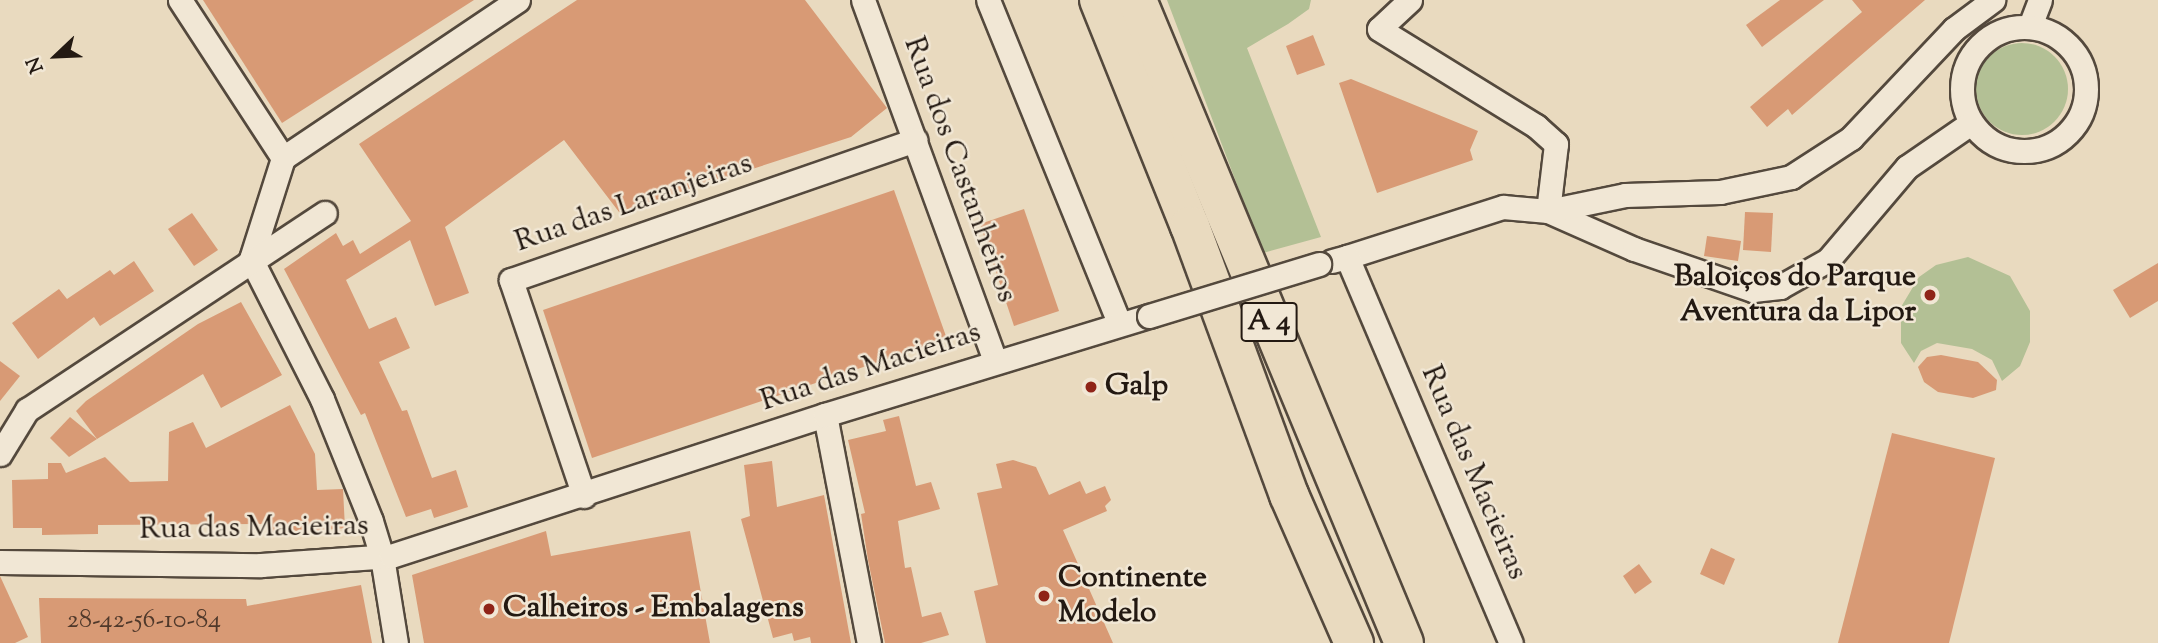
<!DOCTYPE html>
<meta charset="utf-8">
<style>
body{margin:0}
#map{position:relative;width:2158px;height:643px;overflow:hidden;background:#e9dabf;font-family:"Sorts Mill Goudy",serif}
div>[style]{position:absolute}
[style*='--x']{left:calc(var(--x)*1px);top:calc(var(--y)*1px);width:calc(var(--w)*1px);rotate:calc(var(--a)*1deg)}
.green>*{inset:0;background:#b3c095}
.round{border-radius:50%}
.building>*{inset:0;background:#d89a75}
.roads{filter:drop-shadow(2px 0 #54493d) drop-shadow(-2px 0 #54493d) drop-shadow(0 2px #54493d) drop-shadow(0 -2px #54493d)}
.minor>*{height:23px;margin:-11.5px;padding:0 11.5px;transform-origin:11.5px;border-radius:11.5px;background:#f1e7d5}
.minor>.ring{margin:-11.5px;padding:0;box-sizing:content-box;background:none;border:23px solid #f1e7d5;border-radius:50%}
.motorway>*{height:38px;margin:-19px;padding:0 19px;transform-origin:19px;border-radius:19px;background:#e9dabf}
.bridges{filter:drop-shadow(2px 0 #54493d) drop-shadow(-2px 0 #54493d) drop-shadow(0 2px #54493d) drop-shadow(0 -2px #54493d)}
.minor-bridge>*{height:23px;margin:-11.5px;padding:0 11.5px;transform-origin:11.5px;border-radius:11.5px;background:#f1e7d5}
.dots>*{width:19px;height:19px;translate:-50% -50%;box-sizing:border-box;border:4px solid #f1e7d5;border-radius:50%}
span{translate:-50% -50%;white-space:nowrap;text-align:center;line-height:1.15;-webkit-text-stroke:5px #f1e7d5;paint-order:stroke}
.number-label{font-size:26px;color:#50392b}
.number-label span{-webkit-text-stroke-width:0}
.shield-label span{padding:2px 5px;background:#f1e7d5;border:2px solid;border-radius:5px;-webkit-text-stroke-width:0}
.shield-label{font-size:28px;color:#231912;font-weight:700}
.street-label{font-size:30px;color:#231912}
.poi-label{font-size:30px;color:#231912;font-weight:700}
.right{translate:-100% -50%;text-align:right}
.left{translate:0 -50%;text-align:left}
.north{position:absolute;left:21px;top:21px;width:70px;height:70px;-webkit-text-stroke:5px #f1e7d5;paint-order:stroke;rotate:247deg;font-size:19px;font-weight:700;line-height:28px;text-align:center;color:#231912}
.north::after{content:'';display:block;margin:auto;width:24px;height:32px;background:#231912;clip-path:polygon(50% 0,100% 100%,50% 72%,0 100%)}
</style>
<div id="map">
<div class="green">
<i style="clip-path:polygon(1167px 0,1311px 0,1309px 9px,1288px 24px,1247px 48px,1321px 237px,1263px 253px)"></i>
<i class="round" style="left:1976px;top:43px;width:92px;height:92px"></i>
<i style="clip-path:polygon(1968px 257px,2010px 276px,2030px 311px,2030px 342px,2020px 366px,2002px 381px,1992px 360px,1972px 349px,1937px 343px,1921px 351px,1914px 363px,1901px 343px,1901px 307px,1919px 277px,1936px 265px)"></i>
</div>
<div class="building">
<i style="clip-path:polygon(203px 0,474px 0,282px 123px)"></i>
<i style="clip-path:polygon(577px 0,805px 0,887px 108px,851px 137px,619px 212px,564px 140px,445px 227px,469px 293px,435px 306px,410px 240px,346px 280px,369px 329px,396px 317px,410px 348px,379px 362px,402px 411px,407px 410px,432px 478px,456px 470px,468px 507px,434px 518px,431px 509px,406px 517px,365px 413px,361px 415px,284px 269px,336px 233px,343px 246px,353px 240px,360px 254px,411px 221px,359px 144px)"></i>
<i style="clip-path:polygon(1780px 0,1824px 0,1762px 47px,1746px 25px)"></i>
<i style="clip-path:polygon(1852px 0,1925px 0,1792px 115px,1788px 109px,1767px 127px,1750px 107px,1862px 12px)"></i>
<i style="clip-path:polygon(1313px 35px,1325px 65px,1297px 75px,1286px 46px)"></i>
<i style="clip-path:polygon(1351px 79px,1478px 131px,1470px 150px,1473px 160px,1377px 193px,1339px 83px)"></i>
<i style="clip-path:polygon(894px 190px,947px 339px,592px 458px,543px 310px)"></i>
<i style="clip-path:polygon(1024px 209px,1059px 311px,1014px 326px,980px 224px)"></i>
<i style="clip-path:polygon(1745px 212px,1773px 213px,1771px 252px,1743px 250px)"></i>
<i style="clip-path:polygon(192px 213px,218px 250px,194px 266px,168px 229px)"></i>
<i style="clip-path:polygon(1707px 236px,1741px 241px,1738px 261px,1704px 256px)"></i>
<i style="clip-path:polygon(134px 261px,154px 291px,100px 326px,94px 317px,38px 359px,12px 323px,59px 289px,67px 299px,110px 270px,114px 275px)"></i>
<i style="clip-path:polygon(2158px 263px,2158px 301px,2130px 318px,2113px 290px)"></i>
<i style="clip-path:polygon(241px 302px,282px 375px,221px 408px,203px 374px,97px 439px,76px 411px,86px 401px,198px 324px)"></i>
<i style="clip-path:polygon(1941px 355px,1978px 362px,1997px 380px,1996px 390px,1973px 398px,1938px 392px,1924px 382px,1918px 367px,1927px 357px)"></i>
<i style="clip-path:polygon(0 361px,20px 376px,0 401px)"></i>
<i style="clip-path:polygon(290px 405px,315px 454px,317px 490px,343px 489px,345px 528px,267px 536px,266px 524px,98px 525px,98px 534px,42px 535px,42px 528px,13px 528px,12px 480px,48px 479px,48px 463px,61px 463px,66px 473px,105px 457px,130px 482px,168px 481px,169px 432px,193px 422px,206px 448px)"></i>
<i style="clip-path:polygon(899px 416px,916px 486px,931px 482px,940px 509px,898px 521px,905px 568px,911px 567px,922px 617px,941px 612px,949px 635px,921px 643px,885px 643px,868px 560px,861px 514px,865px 513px,848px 440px,886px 431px,883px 420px)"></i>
<i style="clip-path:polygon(70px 417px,97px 439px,69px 457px,50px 438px)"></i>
<i style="clip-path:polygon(1892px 433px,1995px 458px,1949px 643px,1838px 643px)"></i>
<i style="clip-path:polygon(1013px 460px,1036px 467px,1049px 495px,1080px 481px,1086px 494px,1105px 486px,1111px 500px,1105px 506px,1107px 511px,1063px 530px,1113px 643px,986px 643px,974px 591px,998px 585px,977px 493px,1002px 488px,996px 464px)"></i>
<i style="clip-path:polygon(772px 461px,777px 507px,824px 495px,851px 643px,811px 643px,810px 637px,794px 641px,792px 633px,773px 638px,741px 519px,750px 516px,744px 465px)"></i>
<i style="clip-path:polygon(546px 531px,551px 556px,690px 531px,710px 643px,424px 643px,412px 575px)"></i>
<i style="clip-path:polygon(1711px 548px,1735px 559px,1724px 585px,1700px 574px)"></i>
<i style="clip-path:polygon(1639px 564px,1652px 582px,1635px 594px,1623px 576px)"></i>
<i style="clip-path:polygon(0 576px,28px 637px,15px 643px,0 643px)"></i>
<i style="clip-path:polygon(361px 585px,372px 643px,41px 643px,39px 598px,246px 599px,247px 606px)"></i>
</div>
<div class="roads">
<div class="minor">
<i style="--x:180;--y:0;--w:189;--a:56.9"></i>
<i style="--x:863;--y:0;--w:384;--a:69.9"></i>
<i style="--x:988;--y:0;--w:348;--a:67.9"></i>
<i style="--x:1410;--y:0;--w:42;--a:136.9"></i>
<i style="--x:1379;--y:29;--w:185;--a:31.7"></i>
<i style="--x:1536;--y:126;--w:27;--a:42"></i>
<i style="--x:1556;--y:144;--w:67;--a:96.8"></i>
<i style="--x:2030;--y:26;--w:28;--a:-69"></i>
<i class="ring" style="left:1962px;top:27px;width:101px;height:101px"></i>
<i style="--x:283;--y:158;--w:283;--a:-33.9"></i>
<i style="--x:1548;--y:211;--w:94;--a:23.8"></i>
<i style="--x:1634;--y:249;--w:126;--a:19"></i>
<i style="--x:1753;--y:290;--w:27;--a:-6"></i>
<i style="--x:1780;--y:287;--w:55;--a:-29.4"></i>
<i style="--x:1828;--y:260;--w:122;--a:-49.7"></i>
<i style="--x:1907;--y:167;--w:78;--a:-34.5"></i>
<i style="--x:1347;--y:257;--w:164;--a:-17.8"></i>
<i style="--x:1503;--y:207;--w:45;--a:5.1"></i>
<i style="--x:1548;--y:211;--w:79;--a:-11.7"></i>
<i style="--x:1625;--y:195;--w:95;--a:-1.8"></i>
<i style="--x:1720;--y:192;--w:73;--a:-11.9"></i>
<i style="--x:1791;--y:177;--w:72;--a:-33"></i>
<i style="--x:1851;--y:138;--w:150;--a:-46.6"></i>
<i style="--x:1954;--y:29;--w:49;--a:-36.6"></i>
<i style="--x:251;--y:259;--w:157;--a:63.1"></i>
<i style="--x:322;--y:399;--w:131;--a:68.1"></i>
<i style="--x:371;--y:521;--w:38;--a:73"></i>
<i style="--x:382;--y:557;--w:87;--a:80.8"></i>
<i style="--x:251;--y:259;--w:106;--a:-72.4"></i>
<i style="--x:1332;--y:261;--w:16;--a:-15"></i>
<i style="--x:1347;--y:257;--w:419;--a:67"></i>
<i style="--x:825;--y:415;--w:232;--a:79.1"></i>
<i style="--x:0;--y:454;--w:52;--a:-58.5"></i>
<i style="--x:27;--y:410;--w:357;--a:-33.5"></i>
<i style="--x:584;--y:496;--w:228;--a:-108.7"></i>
<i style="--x:511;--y:280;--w:428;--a:-19.1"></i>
<i style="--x:0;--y:562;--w:261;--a:0.7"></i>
<i style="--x:261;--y:565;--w:130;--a:-4"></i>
<i style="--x:391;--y:556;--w:456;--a:-18"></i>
<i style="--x:825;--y:415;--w:339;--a:-17"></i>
</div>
<div class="motorway">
<i style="--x:1099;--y:0;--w:244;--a:68.1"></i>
<i style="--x:1190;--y:226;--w:287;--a:69.8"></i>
<i style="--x:1289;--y:495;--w:162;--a:66.3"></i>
<i style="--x:1137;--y:0;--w:696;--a:67.45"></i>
</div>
</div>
<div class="bridges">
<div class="minor-bridge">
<i style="--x:1149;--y:316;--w:178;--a:-17"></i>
</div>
</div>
<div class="dots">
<i style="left:1930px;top:295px;background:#8f2418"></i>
<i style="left:1091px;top:387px;background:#8f2418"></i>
<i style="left:1044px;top:596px;background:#8f2418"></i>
<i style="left:489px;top:609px;background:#8f2418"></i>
</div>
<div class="number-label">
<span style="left:144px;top:621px">28-42-56-10-84</span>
</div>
<div class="shield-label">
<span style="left:1269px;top:322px">A 4</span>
</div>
<div class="street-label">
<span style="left:959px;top:170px;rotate:70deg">Rua dos Castanheiros</span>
<span style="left:634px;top:204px;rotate:-19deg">Rua das Laranjeiras</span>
<span style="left:871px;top:368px;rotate:-18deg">Rua das Macieiras</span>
<span style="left:1473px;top:473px;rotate:67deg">Rua das Macieiras</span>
<span style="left:254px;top:529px;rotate:-1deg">Rua das Macieiras</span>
</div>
<div class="poi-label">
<span class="right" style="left:1916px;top:295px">Baloiços do Parque<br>Aventura da Lipor</span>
<span class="left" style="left:1105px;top:387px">Galp</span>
<span class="left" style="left:1058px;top:596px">Continente<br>Modelo</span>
<span class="left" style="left:503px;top:609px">Calheiros - Embalagens</span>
</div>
<div class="north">N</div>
</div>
